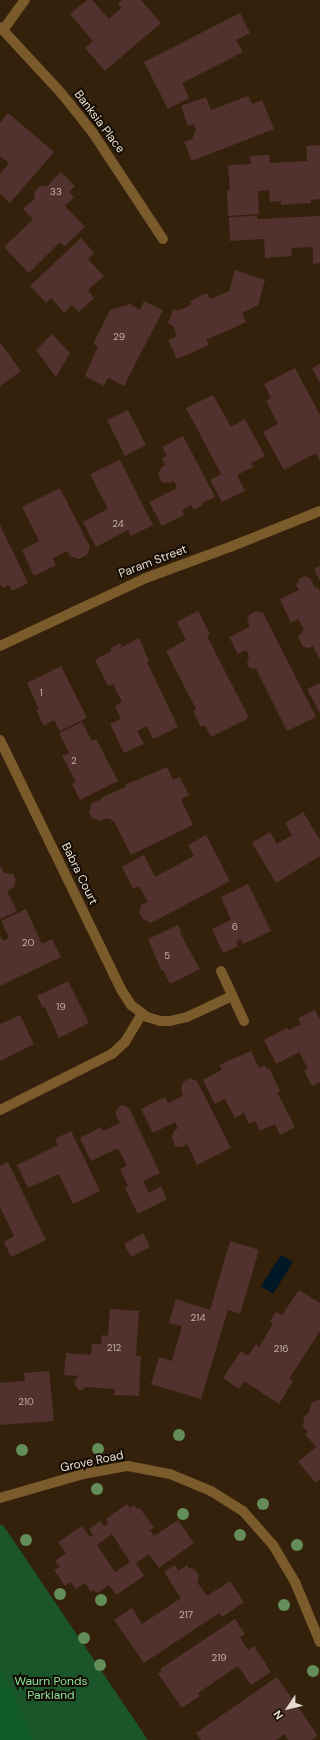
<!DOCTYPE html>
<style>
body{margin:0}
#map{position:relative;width:320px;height:1740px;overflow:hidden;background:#34210b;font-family:"DM Sans",sans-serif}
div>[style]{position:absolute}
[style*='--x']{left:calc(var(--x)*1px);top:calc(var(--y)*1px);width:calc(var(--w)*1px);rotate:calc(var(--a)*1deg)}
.green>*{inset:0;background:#1a5629}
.forest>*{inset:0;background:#105b26}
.water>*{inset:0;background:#001827}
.building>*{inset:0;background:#51322f}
.street>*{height:10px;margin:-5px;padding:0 5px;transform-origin:5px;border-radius:5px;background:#7b5a2c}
.trees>*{width:12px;height:12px;margin:-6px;border-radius:50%;background:#638d59}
span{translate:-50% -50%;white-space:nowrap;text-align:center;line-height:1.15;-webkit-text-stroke:4px #150d05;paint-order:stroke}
.number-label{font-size:10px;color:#c2b0a6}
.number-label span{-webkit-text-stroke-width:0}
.street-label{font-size:12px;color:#e7dacd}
.park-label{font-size:12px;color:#89e699}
.north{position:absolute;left:268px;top:1688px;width:40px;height:40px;-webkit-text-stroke:3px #150d05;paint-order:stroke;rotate:235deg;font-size:11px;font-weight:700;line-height:16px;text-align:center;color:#e7dacd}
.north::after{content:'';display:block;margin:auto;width:14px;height:18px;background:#e7dacd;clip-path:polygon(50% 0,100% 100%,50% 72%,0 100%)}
</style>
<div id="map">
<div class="green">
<i style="clip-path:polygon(0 1525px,3px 1525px,148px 1740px,0 1740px)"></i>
</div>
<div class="forest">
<i style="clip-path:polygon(0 1670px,14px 1694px,33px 1740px,0 1740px)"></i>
</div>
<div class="water">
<i style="clip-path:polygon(281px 1255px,293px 1262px,273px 1294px,261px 1286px)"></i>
</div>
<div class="building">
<i style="clip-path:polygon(87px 0,92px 0,109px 19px,121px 8px,118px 4px,122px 0,141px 0,161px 23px,105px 71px,85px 48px,93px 41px,70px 14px)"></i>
<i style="clip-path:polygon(240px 13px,250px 33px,236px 40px,243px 52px,182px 83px,189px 98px,168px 109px,144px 62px)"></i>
<i style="clip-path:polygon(248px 96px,252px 104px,262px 100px,274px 129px,192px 161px,184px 142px,192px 139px,196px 129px,194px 124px,188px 126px,181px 106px,206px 97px,211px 110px)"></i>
<i style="clip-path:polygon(8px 113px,54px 152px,10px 203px,0 194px,0 174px,9px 163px,0 156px,0 123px)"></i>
<i style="clip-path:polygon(320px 145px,320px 199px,311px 200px,311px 203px,281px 205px,281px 201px,270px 202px,269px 190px,258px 191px,259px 214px,228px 216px,227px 190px,230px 190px,228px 165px,251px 164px,250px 156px,269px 155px,270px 163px,307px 161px,306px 146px)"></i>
<i style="clip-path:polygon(61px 172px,75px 186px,69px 192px,74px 197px,65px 206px,85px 227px,65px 246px,60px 242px,29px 273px,4px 247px,33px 219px,23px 209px,35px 198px,34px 192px,40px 186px,47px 186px)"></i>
<i style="clip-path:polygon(257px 216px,257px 219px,320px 216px,320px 263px,313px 264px,313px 247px,291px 248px,292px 256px,265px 258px,264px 239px,230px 241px,229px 217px)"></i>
<i style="clip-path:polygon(81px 238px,94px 253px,88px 259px,104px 276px,88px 290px,94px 298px,79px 312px,72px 305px,64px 313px,51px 298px,46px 303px,30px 286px)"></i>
<i style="clip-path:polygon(235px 270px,265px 280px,258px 305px,242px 313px,246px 322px,206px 340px,209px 345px,177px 359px,168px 340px,177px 336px,173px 326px,168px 323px,173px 309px,178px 311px,192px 304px,190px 301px,207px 293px,210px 299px,229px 291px)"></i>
<i style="clip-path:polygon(144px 301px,163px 310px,124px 386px,108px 378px,104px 386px,85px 376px,98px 346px,93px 344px,110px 310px,130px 304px,140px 310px)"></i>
<i style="clip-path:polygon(52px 334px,70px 353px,56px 377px,36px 350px)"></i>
<i style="clip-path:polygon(0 342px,21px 371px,0 386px)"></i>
<i style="clip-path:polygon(320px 364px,320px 383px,312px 368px)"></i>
<i style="clip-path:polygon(295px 368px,320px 415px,320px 461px,316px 453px,284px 470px,263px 432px,278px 424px,266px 401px,271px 398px,264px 384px)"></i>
<i style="clip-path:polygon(213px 395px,231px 427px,245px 419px,265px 456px,251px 463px,253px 467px,237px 475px,245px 491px,222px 502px,210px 480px,221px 474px,186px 408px)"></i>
<i style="clip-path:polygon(128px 410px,146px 445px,125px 456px,107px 420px)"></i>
<i style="clip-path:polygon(183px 436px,215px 497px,202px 503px,203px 505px,194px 510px,191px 505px,182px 510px,184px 515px,162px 526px,149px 502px,177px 488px,174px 481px,169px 483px,162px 482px,158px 474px,161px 468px,165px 465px,162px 458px,167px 456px,162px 447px)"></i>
<i style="clip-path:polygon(120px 460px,153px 525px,131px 536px,128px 530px,96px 547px,83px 522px,108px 509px,90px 474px)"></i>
<i style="clip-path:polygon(60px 488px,90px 547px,87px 555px,79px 559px,70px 556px,67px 551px,53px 558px,56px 565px,34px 576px,22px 550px,39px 541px,22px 507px)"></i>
<i style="clip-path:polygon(0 525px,28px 583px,12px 591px,9px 585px,3px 588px,0 584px)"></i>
<i style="clip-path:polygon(320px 566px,320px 581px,314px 569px)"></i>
<i style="clip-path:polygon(305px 576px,310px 578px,315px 588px,318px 587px,320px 592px,320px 660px,313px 646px,308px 648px,303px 647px,298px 637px,304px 630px,298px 619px,291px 623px,280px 599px,299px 590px,296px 585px,299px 579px)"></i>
<i style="clip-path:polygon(198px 611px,210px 634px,207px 636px,249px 718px,211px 737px,205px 725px,201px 727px,193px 711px,196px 709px,166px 651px,186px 640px,177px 622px)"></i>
<i style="clip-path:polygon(256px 611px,263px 613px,316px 717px,287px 731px,256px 669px,250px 668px,247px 663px,249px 656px,246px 650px,238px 654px,229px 637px,250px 627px,247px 621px,250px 614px)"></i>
<i style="clip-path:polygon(139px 638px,149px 661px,147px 662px,178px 727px,153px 739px,147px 726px,137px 731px,144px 744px,124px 753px,110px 724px,121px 719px,115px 706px,122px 702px,113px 684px,108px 686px,95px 660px,111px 651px,110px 649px,120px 643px,122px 647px)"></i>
<i style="clip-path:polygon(61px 666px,87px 718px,60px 731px,54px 720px,44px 726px,36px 710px,39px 709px,27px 683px)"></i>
<i style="clip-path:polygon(320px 683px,320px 713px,307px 689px)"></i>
<i style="clip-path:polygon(82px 722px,92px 741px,96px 739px,118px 781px,80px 800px,72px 784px,76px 782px,62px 756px,69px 753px,59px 733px)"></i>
<i style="clip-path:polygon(167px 767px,173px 780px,180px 777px,189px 795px,181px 799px,193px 825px,131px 855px,114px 821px,107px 818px,101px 821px,93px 819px,89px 812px,92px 803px,102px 799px,102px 797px,126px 787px,125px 785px)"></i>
<i style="clip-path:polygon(303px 812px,320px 840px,320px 856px,276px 883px,252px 843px,270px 832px,277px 844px,292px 835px,285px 823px)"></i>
<i style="clip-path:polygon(206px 835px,230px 881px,151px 923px,143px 919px,139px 913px,141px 905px,148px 902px,139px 886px,133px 889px,122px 867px,144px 855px,155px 877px,194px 856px,188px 845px)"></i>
<i style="clip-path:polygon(0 865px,4px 873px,13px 874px,16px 880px,13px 888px,7px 891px,17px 911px,0 919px)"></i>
<i style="clip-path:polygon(248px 884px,271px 931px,243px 944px,241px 939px,236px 942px,238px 946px,223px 953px,212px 929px,231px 920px,221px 897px)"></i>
<i style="clip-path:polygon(26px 909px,42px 944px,52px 939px,61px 957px,0 986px,0 936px,3px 941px,9px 938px,1px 921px)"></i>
<i style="clip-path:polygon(178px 925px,182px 933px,180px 933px,200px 969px,170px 984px,163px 970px,161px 970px,148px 939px)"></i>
<i style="clip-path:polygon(68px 981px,89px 1023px,59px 1038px,45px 1007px,43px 1008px,37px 996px)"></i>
<i style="clip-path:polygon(315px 1010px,320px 1020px,320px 1082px,312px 1086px,304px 1071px,308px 1069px,299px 1052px,276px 1064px,264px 1040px,287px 1028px,289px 1030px,301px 1024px,298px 1018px)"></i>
<i style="clip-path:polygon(20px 1015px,34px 1044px,0 1061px,0 1024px)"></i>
<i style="clip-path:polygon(251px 1051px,259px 1068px,264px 1065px,267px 1069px,269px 1068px,280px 1091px,277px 1092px,295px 1127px,280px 1135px,275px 1124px,260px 1131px,255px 1121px,249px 1124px,244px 1113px,235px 1118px,225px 1099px,215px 1104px,203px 1080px,222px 1070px,219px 1065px)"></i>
<i style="clip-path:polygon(190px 1078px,197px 1081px,231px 1148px,197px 1165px,187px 1144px,182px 1147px,175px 1146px,172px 1138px,174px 1131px,178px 1128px,175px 1122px,153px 1133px,141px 1109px,165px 1097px,168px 1103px,183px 1096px,181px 1089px,183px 1082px)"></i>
<i style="clip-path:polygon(122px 1105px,129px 1108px,160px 1173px,143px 1181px,149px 1193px,161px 1186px,167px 1199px,138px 1214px,125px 1188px,128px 1186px,120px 1169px,127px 1166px,118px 1148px,91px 1161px,80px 1138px,101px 1127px,103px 1131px,120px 1123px,115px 1114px,118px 1108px)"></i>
<i style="clip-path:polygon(71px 1131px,100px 1191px,73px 1204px,59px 1174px,28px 1188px,17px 1165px,58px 1145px,55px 1139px)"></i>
<i style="clip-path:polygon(8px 1162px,46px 1240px,11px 1257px,4px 1242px,14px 1236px,0 1207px,0 1166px)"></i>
<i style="clip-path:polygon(143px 1233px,150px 1247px,131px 1257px,124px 1244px)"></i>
<i style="clip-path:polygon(230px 1241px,259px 1250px,240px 1314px,228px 1310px,201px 1399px,151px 1384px,159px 1357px,172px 1361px,182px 1326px,169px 1323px,176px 1299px,210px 1310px)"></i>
<i style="clip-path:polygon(299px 1290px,320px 1303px,320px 1331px,289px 1379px,293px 1381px,279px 1404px,244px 1381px,239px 1389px,223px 1378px,241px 1351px,248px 1356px,256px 1344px,259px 1347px,273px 1324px,270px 1322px,276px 1312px,282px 1315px)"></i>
<i style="clip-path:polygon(110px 1309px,139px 1311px,136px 1356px,141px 1356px,139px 1396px,114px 1395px,115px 1389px,85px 1387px,83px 1390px,79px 1390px,75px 1385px,75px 1380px,79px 1376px,64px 1375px,66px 1353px,91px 1355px,92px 1344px,101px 1344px,102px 1335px,108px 1336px)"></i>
<i style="clip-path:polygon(49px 1371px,54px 1421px,0 1425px,0 1383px,25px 1381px,24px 1373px)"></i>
<i style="clip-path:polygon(320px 1400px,320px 1479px,316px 1483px,298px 1462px,316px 1447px,305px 1434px,308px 1432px,303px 1427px,304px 1417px,309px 1412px,311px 1404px,315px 1401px)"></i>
<i style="clip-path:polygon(evenodd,127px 1504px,130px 1508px,134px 1505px,137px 1509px,139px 1507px,154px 1528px,150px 1530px,154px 1536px,178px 1520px,194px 1543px,159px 1568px,149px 1554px,136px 1563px,144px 1576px,116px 1595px,109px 1585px,98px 1593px,93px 1590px,91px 1592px,85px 1583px,76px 1589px,71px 1582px,65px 1586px,54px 1570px,60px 1567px,55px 1561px,66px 1553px,58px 1542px,82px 1526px,90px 1537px,93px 1535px,89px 1529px,100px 1521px,104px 1526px,108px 1523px,106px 1519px,127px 1504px,112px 1534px,130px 1562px,115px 1572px,97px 1545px,112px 1534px)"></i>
<i style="clip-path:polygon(175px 1565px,178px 1571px,187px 1565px,189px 1568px,194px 1569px,199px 1575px,197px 1582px,207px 1596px,230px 1581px,244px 1602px,222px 1617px,219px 1613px,144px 1663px,114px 1620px,132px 1608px,142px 1624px,181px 1598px,164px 1572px)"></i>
<i style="clip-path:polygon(235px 1619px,245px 1634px,240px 1637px,248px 1650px,254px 1646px,271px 1672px,251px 1685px,238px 1666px,198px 1693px,200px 1696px,182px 1708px,158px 1674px,162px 1671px,160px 1669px)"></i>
<i style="clip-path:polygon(277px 1677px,318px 1736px,312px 1740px,288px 1740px,285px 1734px,276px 1740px,201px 1740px,196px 1733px)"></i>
</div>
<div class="street">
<i style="--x:0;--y:27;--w:91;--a:47.2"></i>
<i style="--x:62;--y:94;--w:50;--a:51.5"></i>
<i style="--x:93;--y:133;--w:127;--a:56.6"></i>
<i style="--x:3;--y:30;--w:37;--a:-54"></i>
<i style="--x:0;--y:646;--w:161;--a:-25"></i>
<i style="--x:146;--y:578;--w:90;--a:-20.3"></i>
<i style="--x:230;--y:547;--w:97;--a:-21.8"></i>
<i style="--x:0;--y:740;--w:279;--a:64.1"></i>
<i style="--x:122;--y:991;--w:17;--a:57"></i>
<i style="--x:131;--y:1005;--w:20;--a:37"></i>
<i style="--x:147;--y:1017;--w:14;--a:17"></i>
<i style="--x:160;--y:1021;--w:10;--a:0"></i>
<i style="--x:170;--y:1021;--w:17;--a:-13"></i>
<i style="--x:187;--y:1017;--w:50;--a:-25"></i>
<i style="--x:221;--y:971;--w:55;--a:65.3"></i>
<i style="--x:0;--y:1110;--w:125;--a:-26.6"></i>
<i style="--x:112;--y:1054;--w:18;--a:-43"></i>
<i style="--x:125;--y:1042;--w:33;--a:-59"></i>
<i style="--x:0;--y:1498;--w:86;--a:-16.1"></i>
<i style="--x:83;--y:1474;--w:46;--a:-10.1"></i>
<i style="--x:128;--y:1466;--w:43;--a:10.8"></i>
<i style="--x:170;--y:1474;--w:44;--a:22.5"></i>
<i style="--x:211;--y:1491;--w:38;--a:32"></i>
<i style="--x:243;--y:1511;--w:45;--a:48.6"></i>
<i style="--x:273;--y:1545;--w:43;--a:59.3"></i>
<i style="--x:295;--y:1582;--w:65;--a:67.4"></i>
</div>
<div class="trees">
<i style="left:179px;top:1435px"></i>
<i style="left:98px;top:1449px"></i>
<i style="left:22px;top:1450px"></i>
<i style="left:97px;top:1489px"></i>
<i style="left:263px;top:1504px"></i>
<i style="left:183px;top:1514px"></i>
<i style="left:240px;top:1535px"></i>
<i style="left:26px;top:1540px"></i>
<i style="left:297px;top:1545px"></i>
<i style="left:60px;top:1594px"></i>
<i style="left:101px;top:1600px"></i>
<i style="left:284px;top:1605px"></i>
<i style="left:84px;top:1638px"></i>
<i style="left:100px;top:1665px"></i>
<i style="left:313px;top:1671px"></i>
</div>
<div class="number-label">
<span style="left:56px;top:192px">33</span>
<span style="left:119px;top:337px">29</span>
<span style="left:118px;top:524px">24</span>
<span style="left:41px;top:693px">1</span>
<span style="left:74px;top:761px">2</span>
<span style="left:235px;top:927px">6</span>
<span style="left:28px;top:943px">20</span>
<span style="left:167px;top:956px">5</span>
<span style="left:61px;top:1007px">19</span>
<span style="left:198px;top:1318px">214</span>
<span style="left:114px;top:1348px">212</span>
<span style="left:281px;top:1349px">216</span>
<span style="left:26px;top:1402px">210</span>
<span style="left:186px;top:1615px">217</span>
<span style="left:219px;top:1658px">219</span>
</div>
<div class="street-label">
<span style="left:99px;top:122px;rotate:53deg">Banksia Place</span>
<span style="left:153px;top:562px;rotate:-21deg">Param Street</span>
<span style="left:79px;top:874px;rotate:64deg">Babra Court</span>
<span style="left:92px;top:1462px;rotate:-12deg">Grove Road</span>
</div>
<div class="park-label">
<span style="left:51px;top:1689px">Waurn Ponds<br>Parkland</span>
</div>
<div class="north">N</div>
</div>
